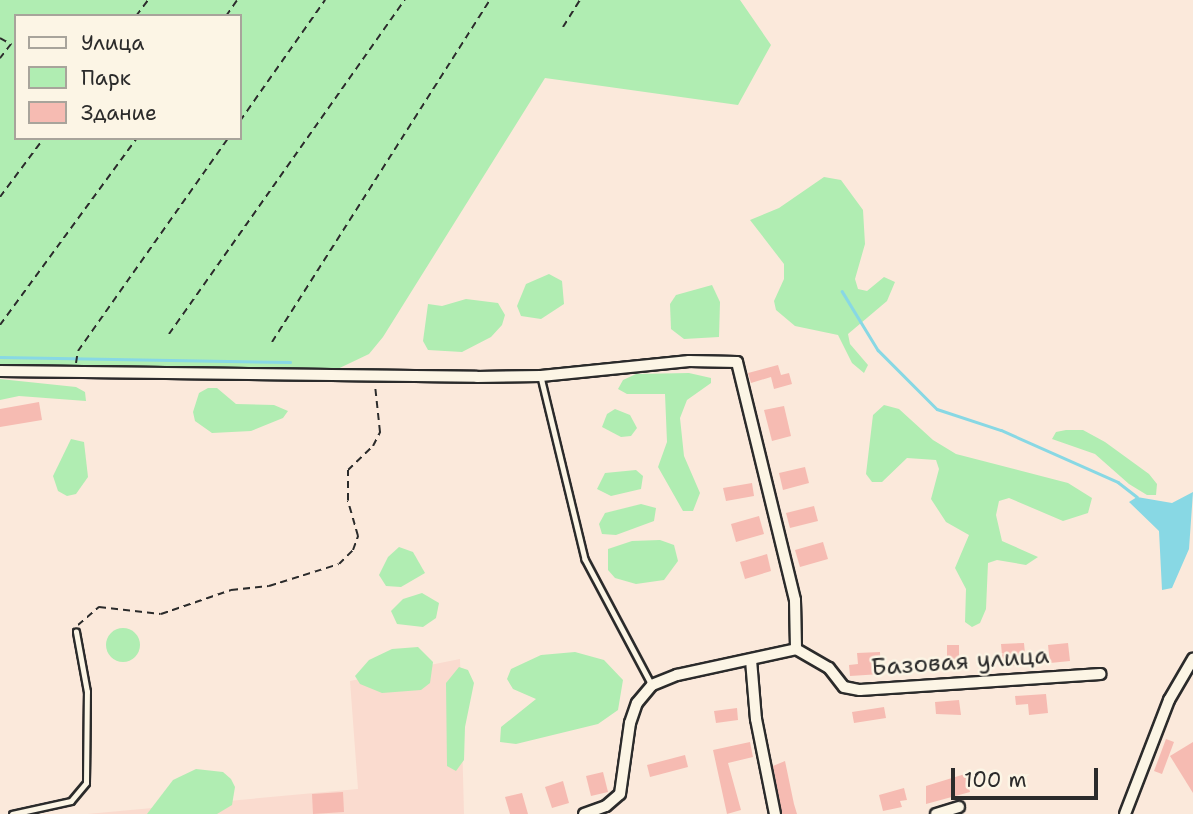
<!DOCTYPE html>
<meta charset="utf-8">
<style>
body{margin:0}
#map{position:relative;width:1193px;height:814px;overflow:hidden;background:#fbe9db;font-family:"Shantell Sans",sans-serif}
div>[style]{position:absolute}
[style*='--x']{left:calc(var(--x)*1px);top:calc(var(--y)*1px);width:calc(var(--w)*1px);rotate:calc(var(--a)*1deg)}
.built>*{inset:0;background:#fadbcf}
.green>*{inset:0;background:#b0edb2}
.round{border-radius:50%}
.water>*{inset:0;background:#88d8e4}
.stream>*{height:2.5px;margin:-1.25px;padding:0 1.25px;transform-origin:1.25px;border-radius:1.25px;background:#88d8e4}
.building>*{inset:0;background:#f6bbb2}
.path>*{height:2px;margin-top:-1px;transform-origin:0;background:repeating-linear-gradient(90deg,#2b2b2b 0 7px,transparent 0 12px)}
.roads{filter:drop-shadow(2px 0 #2b2b2b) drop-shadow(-2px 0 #2b2b2b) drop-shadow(0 2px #2b2b2b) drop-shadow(0 -2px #2b2b2b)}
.lane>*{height:4.5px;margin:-2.25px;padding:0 2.25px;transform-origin:2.25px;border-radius:2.25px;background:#fcf5e5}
.street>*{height:10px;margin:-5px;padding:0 5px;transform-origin:5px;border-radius:5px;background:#fcf5e5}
span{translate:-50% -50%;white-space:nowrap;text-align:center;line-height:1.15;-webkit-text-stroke:5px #fcf5e5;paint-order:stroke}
.street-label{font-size:24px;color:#2b2b2b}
.legend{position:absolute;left:14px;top:14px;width:228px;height:126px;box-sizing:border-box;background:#fcf5e5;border:2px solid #a8a49b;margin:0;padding:9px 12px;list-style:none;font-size:21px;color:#2b2b2b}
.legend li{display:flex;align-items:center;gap:14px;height:35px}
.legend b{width:35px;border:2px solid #a8a49b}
.scale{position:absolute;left:951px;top:768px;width:147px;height:32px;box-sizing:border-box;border:4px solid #2b2b2b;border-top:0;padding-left:9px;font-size:21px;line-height:24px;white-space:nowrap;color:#2b2b2b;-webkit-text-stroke:5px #fcf5e5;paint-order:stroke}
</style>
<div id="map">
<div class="built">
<i style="clip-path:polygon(460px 659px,464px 814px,87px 814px,358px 789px,350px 681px)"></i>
</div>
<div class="green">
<i style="clip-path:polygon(evenodd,0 0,740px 0,771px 45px,738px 105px,545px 78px,383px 337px,369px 354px,327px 374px,0 371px,0 0,16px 16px,240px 16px,240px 138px,16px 138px,16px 16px)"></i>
<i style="clip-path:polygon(824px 177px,841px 180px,863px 210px,865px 244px,855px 279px,858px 289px,867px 291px,884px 277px,895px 282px,887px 301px,848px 334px,850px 344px,868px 365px,864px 373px,852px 363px,838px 335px,795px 326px,776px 310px,774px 301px,784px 279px,784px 264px,750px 220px,779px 208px)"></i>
<i style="clip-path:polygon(549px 274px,562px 281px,564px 304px,541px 319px,521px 316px,517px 306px,526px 284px)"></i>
<i style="clip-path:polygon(712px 285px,720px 302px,719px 337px,684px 339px,671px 329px,670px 304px,676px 295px)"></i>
<i style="clip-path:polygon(466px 299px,498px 303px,505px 315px,502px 325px,491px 337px,462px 352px,428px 350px,423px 341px,428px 304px,442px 306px)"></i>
<i style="clip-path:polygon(689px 373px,711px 378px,711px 383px,687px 400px,680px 418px,684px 456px,700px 493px,693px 511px,683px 511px,658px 467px,667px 442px,665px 394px,627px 394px,618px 389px,623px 380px,636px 374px)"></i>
<i style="clip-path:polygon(0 379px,76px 387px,85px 392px,86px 401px,19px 396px,0 400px)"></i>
<i style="clip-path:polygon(208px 388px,217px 388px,236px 404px,274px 405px,288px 411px,283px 418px,251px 431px,212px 433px,195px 421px,193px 412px,199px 393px)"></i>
<i style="clip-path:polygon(884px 405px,899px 409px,933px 440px,956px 454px,1068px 483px,1092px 498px,1088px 513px,1063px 521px,1009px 498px,999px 501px,996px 515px,1002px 541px,1038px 557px,1026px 565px,997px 560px,988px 563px,986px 609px,980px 623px,972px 627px,965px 622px,966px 589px,955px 568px,969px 535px,946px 522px,931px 499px,939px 469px,936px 460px,907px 458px,882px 482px,872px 482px,866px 474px,873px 415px)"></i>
<i style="clip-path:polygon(615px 409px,630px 415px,637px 428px,631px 436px,621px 437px,602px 427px,607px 414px)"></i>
<i style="clip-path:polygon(1066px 430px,1083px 430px,1105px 442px,1149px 474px,1157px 484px,1156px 495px,1147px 495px,1129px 484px,1095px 454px,1052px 439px,1056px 432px)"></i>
<i style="clip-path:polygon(71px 439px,84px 442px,88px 477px,76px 494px,67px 496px,58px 491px,53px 476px)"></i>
<i style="clip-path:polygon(636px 470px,643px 476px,641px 489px,611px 496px,597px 489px,605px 473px)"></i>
<i style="clip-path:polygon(641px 504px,656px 508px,654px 521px,616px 535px,602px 534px,599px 524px,605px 513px)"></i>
<i style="clip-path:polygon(660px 540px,674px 545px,678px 561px,664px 580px,636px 584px,615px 578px,608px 570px,608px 549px,632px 541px)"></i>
<i style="clip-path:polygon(399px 547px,413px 552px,425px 573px,401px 587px,386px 586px,379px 575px,388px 557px)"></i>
<i style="clip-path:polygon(422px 593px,439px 603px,436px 618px,423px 627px,397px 624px,391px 611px,403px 599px)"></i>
<i class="round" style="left:106px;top:628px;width:34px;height:34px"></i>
<i style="clip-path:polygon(418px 647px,433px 662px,430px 683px,421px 690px,382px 693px,360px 684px,355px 676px,369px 660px,392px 649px)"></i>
<i style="clip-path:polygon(575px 652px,604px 660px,623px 680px,618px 710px,598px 724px,516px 744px,500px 742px,501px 727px,536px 699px,513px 689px,507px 679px,511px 669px,541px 655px)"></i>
<i style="clip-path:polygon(459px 667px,468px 670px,474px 683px,465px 727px,464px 760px,456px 771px,447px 766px,446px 683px)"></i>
<i style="clip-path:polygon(196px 769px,223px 772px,231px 779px,235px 787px,232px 805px,217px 814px,147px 814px,173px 780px)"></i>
</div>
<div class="water">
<i style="clip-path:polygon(1193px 492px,1189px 549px,1172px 588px,1162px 590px,1159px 531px,1129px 502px,1137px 497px,1172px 503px)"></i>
</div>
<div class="stream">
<i style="--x:842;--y:291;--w:69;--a:58.6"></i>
<i style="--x:878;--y:350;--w:83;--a:45"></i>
<i style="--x:937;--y:409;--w:67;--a:18.2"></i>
<i style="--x:1001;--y:430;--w:128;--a:24"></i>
<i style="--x:1118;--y:482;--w:24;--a:38"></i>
<i style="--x:0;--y:357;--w:290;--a:1"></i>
</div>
<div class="building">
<i style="clip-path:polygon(778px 365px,781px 375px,789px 373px,792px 384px,774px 389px,771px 377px,751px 383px,748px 373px)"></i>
<i style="clip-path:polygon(39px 402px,42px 420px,0 427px,0 409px)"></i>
<i style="clip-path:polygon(784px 406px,791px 436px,772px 441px,764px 410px)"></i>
<i style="clip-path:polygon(805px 467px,809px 483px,783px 490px,779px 473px)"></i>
<i style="clip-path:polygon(752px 483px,754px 496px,726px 501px,723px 488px)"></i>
<i style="clip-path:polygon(814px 506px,818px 521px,790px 528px,786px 513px)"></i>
<i style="clip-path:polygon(759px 516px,764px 534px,736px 542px,731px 524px)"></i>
<i style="clip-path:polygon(823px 542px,828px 559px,800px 567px,795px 550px)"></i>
<i style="clip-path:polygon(767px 554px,771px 571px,745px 579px,740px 562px)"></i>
<i style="clip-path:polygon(1024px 643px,1026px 665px,1003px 666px,1001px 644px)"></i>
<i style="clip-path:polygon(1068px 643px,1070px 661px,1050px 663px,1048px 645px)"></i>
<i style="clip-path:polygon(947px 645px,959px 645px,959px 670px,947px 670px)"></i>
<i style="clip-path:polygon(880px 652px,881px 674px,850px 676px,849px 665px,858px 664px,857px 653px)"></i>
<i style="clip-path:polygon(1046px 694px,1048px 713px,1029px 715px,1028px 704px,1016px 705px,1015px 696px)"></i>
<i style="clip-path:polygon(959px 700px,961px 715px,936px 714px,935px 702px)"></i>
<i style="clip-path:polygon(884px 707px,886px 718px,854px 723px,852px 712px)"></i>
<i style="clip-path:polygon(737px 708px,738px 720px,716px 723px,714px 711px)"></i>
<i style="clip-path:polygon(1166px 739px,1174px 742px,1162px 774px,1154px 771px)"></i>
<i style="clip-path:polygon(750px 742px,753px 757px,728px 763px,741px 810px,727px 814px,713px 750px)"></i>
<i style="clip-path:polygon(1193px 742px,1193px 793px,1170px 756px)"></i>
<i style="clip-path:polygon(685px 755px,688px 767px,650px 777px,647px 765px)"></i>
<i style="clip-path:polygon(785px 761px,794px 804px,797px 814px,782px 814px,773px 766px)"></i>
<i style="clip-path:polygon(603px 772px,608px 792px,591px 796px,586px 776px)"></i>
<i style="clip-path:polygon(965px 774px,970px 792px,926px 804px,926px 786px)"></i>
<i style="clip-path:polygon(563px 781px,569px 803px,552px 808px,545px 787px)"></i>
<i style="clip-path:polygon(904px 788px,907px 800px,900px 801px,902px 807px,883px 811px,879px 795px)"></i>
<i style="clip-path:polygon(343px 792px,344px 812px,313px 814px,312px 794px)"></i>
<i style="clip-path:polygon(522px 793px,528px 814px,510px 814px,505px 797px)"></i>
</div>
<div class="path">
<i style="--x:136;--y:16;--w:20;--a:-53"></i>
<i style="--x:226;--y:16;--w:19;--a:-55"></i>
<i style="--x:563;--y:27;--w:32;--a:-58"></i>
<i style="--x:0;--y:38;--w:13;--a:29"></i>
<i style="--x:11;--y:44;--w:18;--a:128"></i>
<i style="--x:240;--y:121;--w:148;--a:-54.9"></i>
<i style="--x:0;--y:197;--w:74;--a:-53.3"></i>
<i style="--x:0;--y:325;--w:232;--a:-53.8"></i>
<i style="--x:169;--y:334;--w:409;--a:-54.8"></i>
<i style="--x:272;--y:342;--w:406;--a:-57.5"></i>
<i style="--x:76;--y:363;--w:12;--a:-81"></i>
<i style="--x:78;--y:351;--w:261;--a:-54.8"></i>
<i style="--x:78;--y:625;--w:28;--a:-41"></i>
<i style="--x:99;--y:607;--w:62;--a:6.4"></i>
<i style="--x:161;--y:614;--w:74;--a:-18.9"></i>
<i style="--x:231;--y:590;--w:38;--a:-6"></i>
<i style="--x:269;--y:586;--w:73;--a:-17.4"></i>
<i style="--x:339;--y:564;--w:20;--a:-45"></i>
<i style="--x:353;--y:550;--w:15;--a:-70"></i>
<i style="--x:358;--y:536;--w:37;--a:-106"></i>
<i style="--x:348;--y:500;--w:30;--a:-90"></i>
<i style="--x:348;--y:470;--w:35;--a:-44"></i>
<i style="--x:373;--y:446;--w:16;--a:-63"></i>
<i style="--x:380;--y:432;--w:47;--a:-96.1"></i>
</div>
<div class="roads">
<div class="lane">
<i style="--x:541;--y:377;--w:187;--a:76.4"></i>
<i style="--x:585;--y:559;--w:143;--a:62"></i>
<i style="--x:12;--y:814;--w:60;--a:-12.4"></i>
<i style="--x:71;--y:801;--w:23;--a:-50"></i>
<i style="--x:86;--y:783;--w:91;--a:-89.4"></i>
<i style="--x:87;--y:692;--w:61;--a:-100.4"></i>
</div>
<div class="street">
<i style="--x:0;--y:371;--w:477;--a:0.7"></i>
<i style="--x:477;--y:377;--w:64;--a:-0.9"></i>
<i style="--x:541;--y:376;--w:149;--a:-5.8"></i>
<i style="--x:689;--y:361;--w:48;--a:1.2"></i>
<i style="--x:737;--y:362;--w:245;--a:76.3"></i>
<i style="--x:795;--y:600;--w:49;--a:88.8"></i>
<i style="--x:751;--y:660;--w:59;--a:85.2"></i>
<i style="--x:756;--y:719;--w:97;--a:78.7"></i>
<i style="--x:584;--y:814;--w:23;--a:-20"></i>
<i style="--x:606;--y:806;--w:18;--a:-41"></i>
<i style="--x:620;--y:794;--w:72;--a:-82"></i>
<i style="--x:630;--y:723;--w:21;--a:-71"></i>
<i style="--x:637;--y:703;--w:23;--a:-50"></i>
<i style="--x:652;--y:685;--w:27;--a:-22"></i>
<i style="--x:677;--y:675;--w:122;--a:-12.3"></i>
<i style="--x:796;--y:649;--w:38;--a:30"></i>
<i style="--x:829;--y:668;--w:24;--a:52"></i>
<i style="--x:844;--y:687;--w:16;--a:11"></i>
<i style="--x:860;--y:690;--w:241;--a:-3.8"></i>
<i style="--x:936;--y:814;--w:24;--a:-17"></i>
<i style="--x:1125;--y:814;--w:122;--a:-68.9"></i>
<i style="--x:1169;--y:700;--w:48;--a:-59.7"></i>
</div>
</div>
<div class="street-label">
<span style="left:960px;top:662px;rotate:-4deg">Базовая улица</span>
</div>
<ul class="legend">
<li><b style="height:9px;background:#fcf5e5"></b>Улица</li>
<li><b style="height:19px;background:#b0edb2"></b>Парк</li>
<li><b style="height:19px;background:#f6bbb2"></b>Здание</li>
</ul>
<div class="scale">100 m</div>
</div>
